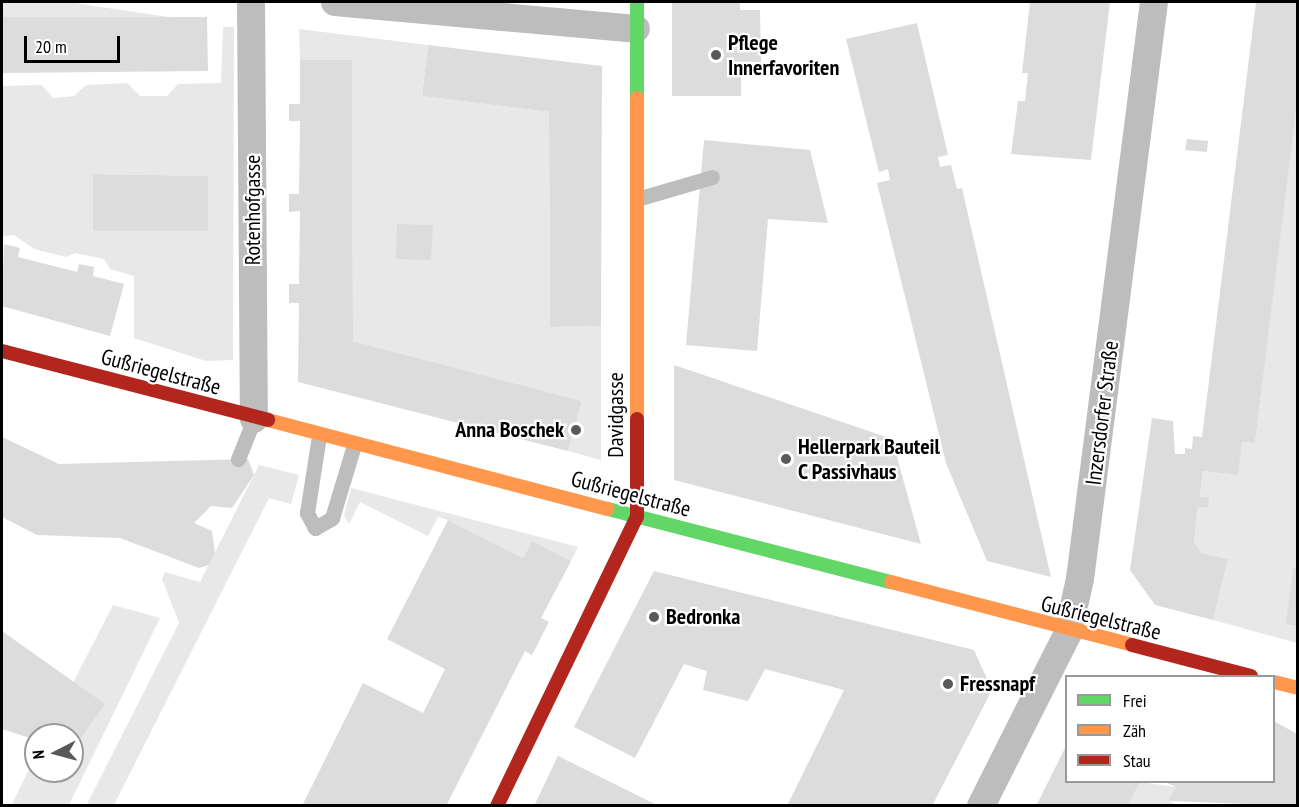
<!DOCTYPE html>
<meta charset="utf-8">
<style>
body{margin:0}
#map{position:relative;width:1299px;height:807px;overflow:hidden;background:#fff;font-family:"PT Sans Narrow",sans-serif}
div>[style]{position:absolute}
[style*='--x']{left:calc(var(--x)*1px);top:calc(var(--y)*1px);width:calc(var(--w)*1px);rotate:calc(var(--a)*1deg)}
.green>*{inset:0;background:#e8e8e8}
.building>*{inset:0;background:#dcdcdc}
.lane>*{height:15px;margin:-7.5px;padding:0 7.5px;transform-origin:7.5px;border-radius:7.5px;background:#bdbdbd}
.street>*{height:28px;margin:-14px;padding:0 14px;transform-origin:14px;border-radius:14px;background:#bdbdbd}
.fast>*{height:14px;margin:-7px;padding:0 7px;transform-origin:7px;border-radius:7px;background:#63d668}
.slow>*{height:14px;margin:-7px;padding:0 7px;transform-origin:7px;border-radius:7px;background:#ff974d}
.jam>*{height:14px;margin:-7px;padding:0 7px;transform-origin:7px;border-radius:7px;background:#b3261e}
.dots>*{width:16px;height:16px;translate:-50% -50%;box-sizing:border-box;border:3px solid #fff;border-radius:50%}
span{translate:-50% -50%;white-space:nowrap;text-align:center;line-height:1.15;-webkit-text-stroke:4.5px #fff;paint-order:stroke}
.poi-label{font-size:22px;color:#000;font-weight:700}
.left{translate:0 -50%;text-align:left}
.right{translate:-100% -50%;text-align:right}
.street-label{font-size:22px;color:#000}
.frame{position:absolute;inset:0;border:3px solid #000;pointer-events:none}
.legend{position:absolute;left:1065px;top:675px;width:210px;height:108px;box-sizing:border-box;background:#fff;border:2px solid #999;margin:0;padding:8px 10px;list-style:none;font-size:18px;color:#000}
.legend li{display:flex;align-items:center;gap:12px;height:30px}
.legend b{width:30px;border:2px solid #999}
.north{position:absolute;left:24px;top:723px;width:60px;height:60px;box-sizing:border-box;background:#fff;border:2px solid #999;border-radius:50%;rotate:264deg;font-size:16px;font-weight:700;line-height:24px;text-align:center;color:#000}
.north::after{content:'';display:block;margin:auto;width:21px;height:27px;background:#595959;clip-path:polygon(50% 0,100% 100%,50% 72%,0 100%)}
.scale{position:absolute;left:24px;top:36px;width:96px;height:27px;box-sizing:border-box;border:3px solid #000;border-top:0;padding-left:8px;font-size:18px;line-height:21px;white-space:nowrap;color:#000;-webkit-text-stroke:4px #fff;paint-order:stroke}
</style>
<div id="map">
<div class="green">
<i style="clip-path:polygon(2px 2px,67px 2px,169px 17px,2px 17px)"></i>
<i style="clip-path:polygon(evenodd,223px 27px,234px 27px,233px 360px,206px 361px,134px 338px,134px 276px,110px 269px,104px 259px,75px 253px,66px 257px,34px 249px,14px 235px,2px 236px,2px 86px,42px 85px,53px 98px,74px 96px,86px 85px,127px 83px,140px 96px,167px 96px,178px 84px,221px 83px,223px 27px,93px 174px,207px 176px,208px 231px,93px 231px,93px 174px)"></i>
<i style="clip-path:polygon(299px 29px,428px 45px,422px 96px,549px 112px,550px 327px,601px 326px,601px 460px,568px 451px,582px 401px,353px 341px,352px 61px,300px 60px)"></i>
<i style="clip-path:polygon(1297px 93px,1297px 643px,1213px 620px,1228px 559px,1201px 553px,1194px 541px,1198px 507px,1208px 508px,1200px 497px,1203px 471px,1237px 475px,1242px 442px,1255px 443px)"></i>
<i style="clip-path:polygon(259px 465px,299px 475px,291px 504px,269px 498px,114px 805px,86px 806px,179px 623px,162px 579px,165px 572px,200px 582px)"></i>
<i style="clip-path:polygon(351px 488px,578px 547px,571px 561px,532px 541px,523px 558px,448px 520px,438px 517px,428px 536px,360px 502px,349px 524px,344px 515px)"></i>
<i style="clip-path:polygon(113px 605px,160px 618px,69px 805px,11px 806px,36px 755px,36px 771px,72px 771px,72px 735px,46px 735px)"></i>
<i style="clip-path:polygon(1140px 782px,1176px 787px,1169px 801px,1177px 805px,1128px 806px)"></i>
</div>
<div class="building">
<i style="clip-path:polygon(672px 2px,740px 2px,740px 10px,760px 10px,761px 62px,741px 62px,741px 96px,672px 96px)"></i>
<i style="clip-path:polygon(1030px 2px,1110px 2px,1091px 160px,1011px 154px,1018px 101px,1025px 101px,1028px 73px,1022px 73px)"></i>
<i style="clip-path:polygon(1256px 2px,1298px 2px,1298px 93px,1255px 443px,1242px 442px,1238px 475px,1203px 471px,1200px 497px,1209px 498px,1208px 508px,1198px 507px,1194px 541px,1201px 553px,1228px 559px,1213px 620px,1155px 605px,1130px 570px,1152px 418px,1173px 421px,1175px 454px,1185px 454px,1185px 448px,1192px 449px,1193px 436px,1202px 437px)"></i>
<i style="clip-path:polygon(2px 17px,207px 17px,208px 71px,2px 73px)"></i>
<i style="clip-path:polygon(917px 23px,948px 155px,938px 157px,940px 167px,951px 165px,957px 189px,962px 188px,1051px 577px,987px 561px,946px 463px,877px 183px,890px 180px,888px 169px,879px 172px,846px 39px)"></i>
<i style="clip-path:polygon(428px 45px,602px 66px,601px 326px,550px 327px,549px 112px,422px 96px)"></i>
<i style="clip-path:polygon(300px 60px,352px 60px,353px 341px,582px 401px,568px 451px,298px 382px,299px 303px,289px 303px,289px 284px,299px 284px,300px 211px,289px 212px,289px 194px,299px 194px,300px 121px,289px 121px,289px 104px,300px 104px)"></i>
<i style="clip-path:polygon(1187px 139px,1208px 141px,1207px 152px,1185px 150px)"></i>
<i style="clip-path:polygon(704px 140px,810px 150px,828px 223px,768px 219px,757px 351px,686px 345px)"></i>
<i style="clip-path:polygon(93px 174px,208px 176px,208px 231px,93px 231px)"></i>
<i style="clip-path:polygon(397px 224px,433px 225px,431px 260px,396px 259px)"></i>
<i style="clip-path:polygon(4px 244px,20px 248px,18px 257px,77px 272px,79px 264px,94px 267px,93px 276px,124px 284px,110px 336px,2px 306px)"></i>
<i style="clip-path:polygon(674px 365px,892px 439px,921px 544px,674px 480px)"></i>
<i style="clip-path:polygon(2px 437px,59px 464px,248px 459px,254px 475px,232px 508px,211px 506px,194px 523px,212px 531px,215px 553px,209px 565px,199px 568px,120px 538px,37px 535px,2px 517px)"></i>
<i style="clip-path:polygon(448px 520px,523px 558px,532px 541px,571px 561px,541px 618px,549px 622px,532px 655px,525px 651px,446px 806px,302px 806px,363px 683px,423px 713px,445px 669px,387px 639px)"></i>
<i style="clip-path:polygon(1293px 568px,1298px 568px,1298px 626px,1286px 624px)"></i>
<i style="clip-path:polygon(654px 571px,974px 650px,992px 690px,932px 806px,787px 806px,844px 690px,765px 669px,748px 701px,703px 690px,707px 671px,684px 664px,635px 758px,574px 727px)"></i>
<i style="clip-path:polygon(2px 631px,105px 704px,72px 750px,72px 735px,36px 735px,36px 740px,2px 729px)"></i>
<i style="clip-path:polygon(1274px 721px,1297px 734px,1298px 806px,1168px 801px,1176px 787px,1165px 782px,1274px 782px)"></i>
<i style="clip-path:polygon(1066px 746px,1066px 782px,1140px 782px,1128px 806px,1036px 806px)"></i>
<i style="clip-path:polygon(558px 756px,659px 806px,534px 806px)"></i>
</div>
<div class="lane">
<i style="--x:637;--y:199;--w:78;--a:-16.3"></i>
<i style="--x:319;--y:436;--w:78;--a:98.9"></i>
<i style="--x:307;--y:513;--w:17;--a:62"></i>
<i style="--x:315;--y:528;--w:20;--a:-30"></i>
<i style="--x:332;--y:518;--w:76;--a:-73.2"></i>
<i style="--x:238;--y:459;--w:43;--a:-68.2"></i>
</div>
<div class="street">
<i style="--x:251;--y:2;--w:417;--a:89.6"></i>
<i style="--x:335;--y:2;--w:302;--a:5.1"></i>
<i style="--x:981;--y:806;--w:194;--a:-63.3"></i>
<i style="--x:1068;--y:633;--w:55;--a:-77.5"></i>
<i style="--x:1080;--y:579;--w:582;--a:-82.69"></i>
</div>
<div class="fast">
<i style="--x:637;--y:2;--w:96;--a:90"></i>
<i style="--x:608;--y:509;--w:292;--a:14.5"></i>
</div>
<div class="slow">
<i style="--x:637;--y:98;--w:321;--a:90"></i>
<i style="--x:268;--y:420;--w:351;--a:14.7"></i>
<i style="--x:891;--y:582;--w:249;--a:14.6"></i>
<i style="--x:1274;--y:682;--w:25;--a:14"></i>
</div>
<div class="jam">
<i style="--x:2;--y:351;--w:275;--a:14.5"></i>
<i style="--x:1132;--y:645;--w:123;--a:14.6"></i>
<i style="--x:497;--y:806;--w:321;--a:-64.2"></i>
<i style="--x:637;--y:517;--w:98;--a:-90"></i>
</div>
<div class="dots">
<i style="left:716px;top:55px;background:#595959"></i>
<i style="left:576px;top:430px;background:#595959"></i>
<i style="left:786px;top:459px;background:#595959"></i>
<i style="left:654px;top:617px;background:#595959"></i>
<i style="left:948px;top:684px;background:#595959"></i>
</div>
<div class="poi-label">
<span class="left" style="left:728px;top:55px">Pflege<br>Innerfavoriten</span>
<span class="right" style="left:564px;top:430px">Anna Boschek</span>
<span class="left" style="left:798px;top:459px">Hellerpark Bauteil<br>C Passivhaus</span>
<span class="left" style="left:666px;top:617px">Bedronka</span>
<span class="left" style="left:960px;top:684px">Fressnapf</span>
</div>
<div class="street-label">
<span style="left:253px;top:210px;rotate:-90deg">Rotenhofgasse</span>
<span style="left:161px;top:372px;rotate:15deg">Gußriegelstraße</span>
<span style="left:1102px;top:413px;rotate:-83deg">Inzersdorfer Straße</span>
<span style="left:616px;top:415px;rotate:-90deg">Davidgasse</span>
<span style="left:631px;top:494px;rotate:15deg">Gußriegelstraße</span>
<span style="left:1101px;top:618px;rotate:14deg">Gußriegelstraße</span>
</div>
<div class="frame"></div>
<ul class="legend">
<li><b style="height:8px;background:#63d668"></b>Frei</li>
<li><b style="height:8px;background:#ff974d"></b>Zäh</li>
<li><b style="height:8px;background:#b3261e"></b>Stau</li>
</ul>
<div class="north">N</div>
<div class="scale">20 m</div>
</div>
